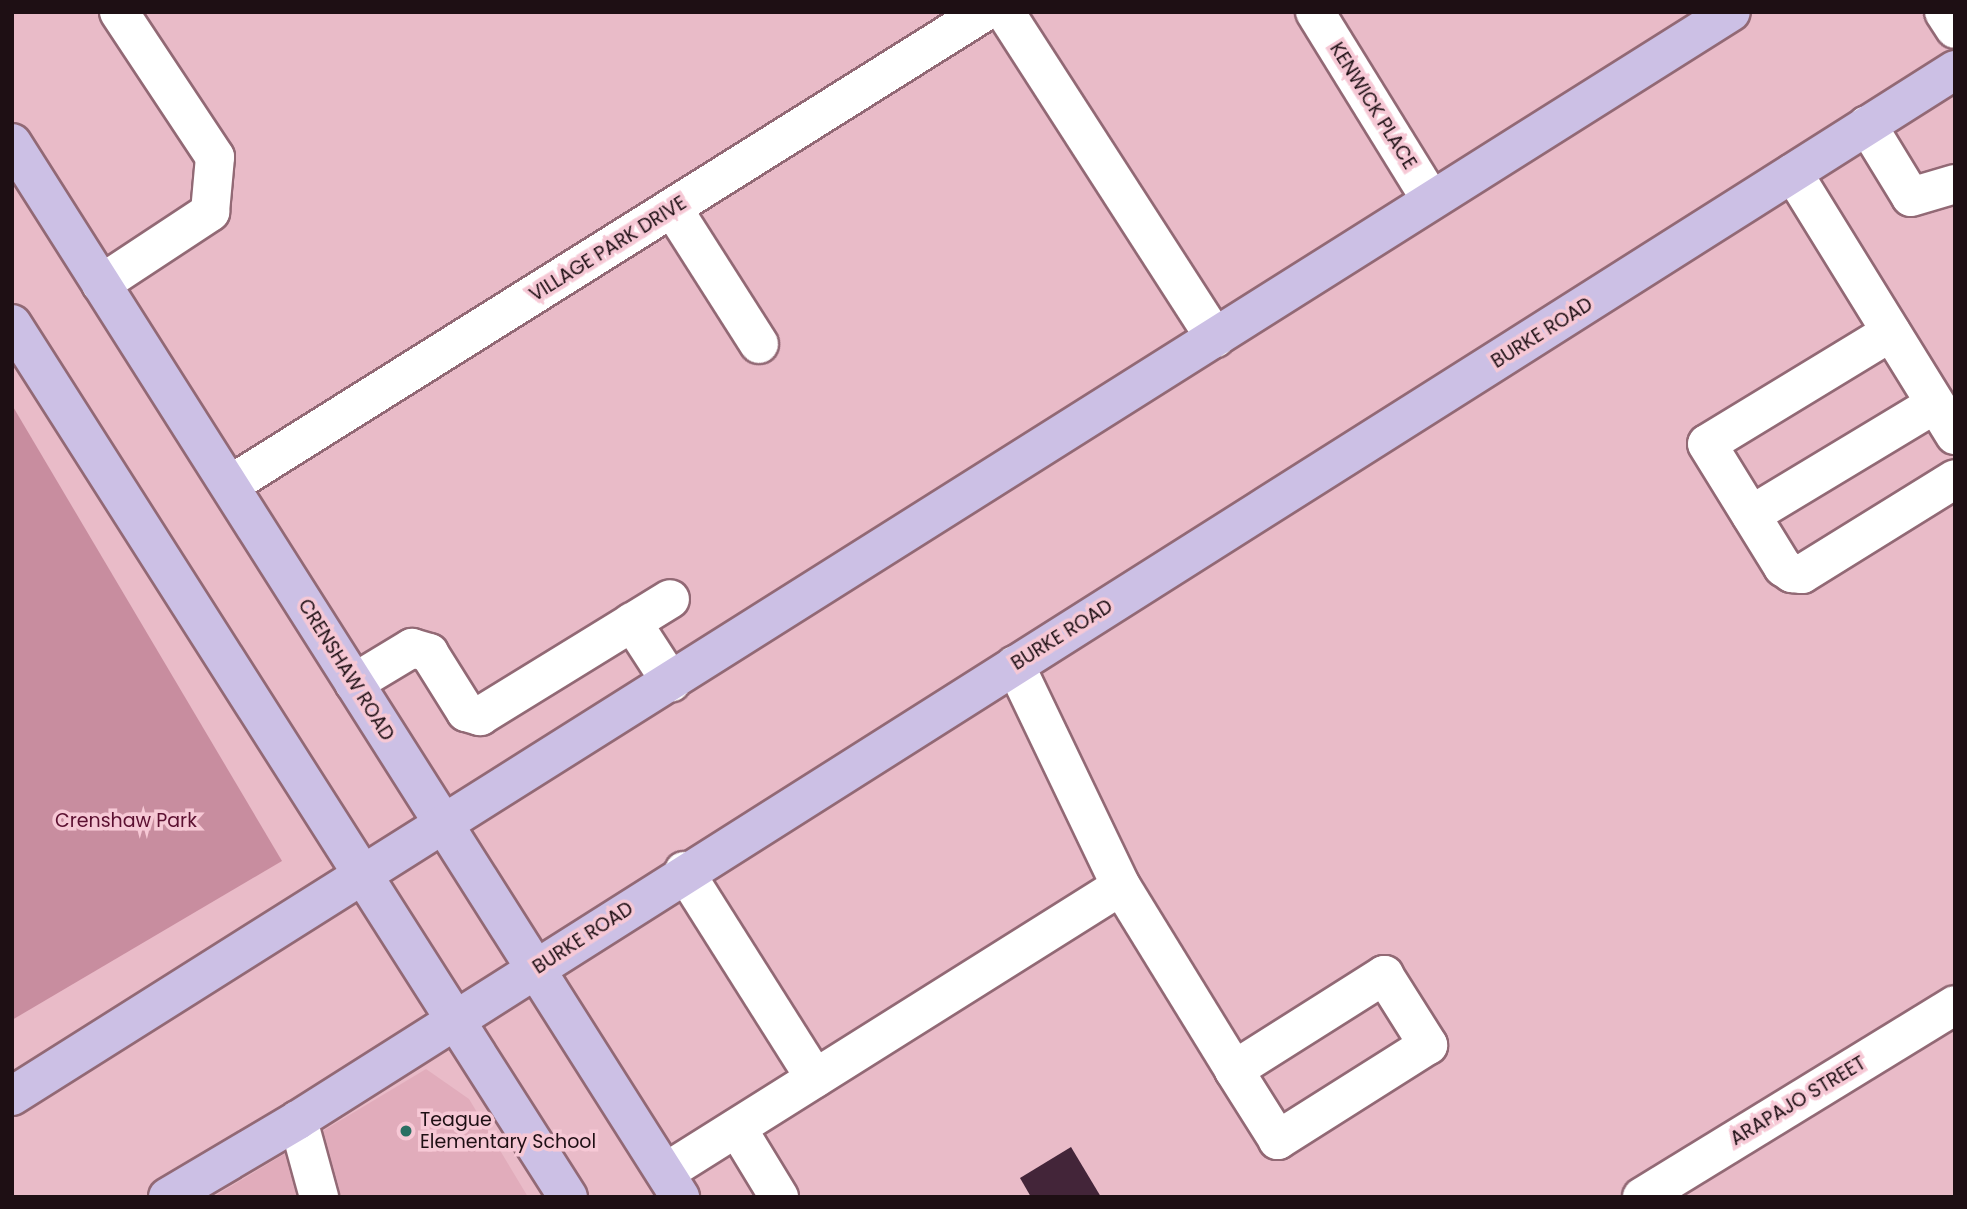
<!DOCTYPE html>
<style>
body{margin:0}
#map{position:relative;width:1967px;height:1209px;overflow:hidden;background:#e9bbc8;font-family:Poppins,sans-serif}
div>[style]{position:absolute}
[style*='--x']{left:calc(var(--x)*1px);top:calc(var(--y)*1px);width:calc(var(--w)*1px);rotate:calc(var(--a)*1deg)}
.built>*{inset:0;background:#e1acbb}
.green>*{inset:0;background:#c88d9f}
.building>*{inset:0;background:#432539}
.roads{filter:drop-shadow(2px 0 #926975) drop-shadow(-2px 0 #926975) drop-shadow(0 2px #926975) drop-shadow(0 -2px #926975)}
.minor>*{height:38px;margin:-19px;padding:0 19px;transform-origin:19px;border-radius:19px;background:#fff}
.major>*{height:38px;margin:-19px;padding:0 19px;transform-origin:19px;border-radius:19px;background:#ccc0e5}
.dots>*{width:19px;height:19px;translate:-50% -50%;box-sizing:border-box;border:4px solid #f6c8d5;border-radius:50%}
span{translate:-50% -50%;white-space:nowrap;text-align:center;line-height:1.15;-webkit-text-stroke:7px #f6c8d5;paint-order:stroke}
.street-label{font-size:19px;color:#1e0f14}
.park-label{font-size:19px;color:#5b0f30}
.poi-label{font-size:19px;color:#1e0f14}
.left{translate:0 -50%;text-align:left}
.frame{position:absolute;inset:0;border:14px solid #1e0f14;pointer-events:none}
</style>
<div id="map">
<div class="built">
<i style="clip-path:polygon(426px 1069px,469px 1099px,528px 1197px,213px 1197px)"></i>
</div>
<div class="green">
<i style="clip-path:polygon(12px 405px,282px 861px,12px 1020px)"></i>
</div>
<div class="building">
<i style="clip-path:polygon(1071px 1147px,1101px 1197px,1031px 1197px,1020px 1178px)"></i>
</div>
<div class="roads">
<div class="minor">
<i style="--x:1005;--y:12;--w:388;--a:57.2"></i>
<i style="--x:1315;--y:12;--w:221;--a:58.3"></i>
<i style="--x:1944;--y:12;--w:20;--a:57"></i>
<i style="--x:1867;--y:125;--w:84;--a:58.6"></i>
<i style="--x:1911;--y:197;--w:46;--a:-16.5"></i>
<i style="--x:1793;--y:173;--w:308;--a:58.3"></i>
<i style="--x:673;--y:209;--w:160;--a:57.5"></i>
<i style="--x:101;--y:284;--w:131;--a:-33.4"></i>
<i style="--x:210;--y:212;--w:55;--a:-84.8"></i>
<i style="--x:215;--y:157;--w:174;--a:-123.5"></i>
<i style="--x:1891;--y:332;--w:215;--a:148.7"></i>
<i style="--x:1707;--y:444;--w:145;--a:58.3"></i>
<i style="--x:1783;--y:567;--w:11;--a:34"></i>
<i style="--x:1792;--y:573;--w:10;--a:6"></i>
<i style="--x:1802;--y:574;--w:180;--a:-31.8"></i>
<i style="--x:230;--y:485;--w:890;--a:-32.1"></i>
<i style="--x:1751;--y:515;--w:215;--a:-31.1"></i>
<i style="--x:632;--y:622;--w:72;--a:57"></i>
<i style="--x:1015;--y:665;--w:245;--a:64.4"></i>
<i style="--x:1121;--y:886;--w:216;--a:58.4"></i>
<i style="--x:354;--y:683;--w:68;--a:-31.1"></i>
<i style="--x:412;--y:648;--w:18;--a:16"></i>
<i style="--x:429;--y:653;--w:70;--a:57.9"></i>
<i style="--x:466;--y:712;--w:15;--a:16"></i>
<i style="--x:480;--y:716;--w:223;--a:-31.6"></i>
<i style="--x:684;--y:871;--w:245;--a:57.7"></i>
<i style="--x:1384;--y:975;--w:83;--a:57.8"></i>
<i style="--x:1428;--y:1045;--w:178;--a:147.7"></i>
<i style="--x:1278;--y:1140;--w:83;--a:-122.2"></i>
<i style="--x:1234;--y:1070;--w:178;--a:-32.3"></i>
<i style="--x:298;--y:1120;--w:80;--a:74.7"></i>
<i style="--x:737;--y:1128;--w:81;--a:58.7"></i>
<i style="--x:666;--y:1172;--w:537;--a:-32.15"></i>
<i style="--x:1642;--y:1197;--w:367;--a:-31.5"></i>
</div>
<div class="major">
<i style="--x:12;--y:143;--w:1248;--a:57.63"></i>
<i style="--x:12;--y:324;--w:1035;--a:57.51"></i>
<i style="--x:12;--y:1096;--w:2032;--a:-32.24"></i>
<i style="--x:168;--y:1197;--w:151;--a:-30.6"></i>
<i style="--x:298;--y:1120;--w:1962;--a:-32.36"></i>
</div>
</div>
<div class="dots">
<i style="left:406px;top:1131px;background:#2a6f63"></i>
</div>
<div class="street-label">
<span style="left:1373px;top:106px;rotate:58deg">KENWICK PLACE</span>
<span style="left:608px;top:249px;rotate:-32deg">VILLAGE PARK DRIVE</span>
<span style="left:1542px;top:333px;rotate:-32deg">BURKE ROAD</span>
<span style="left:1062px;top:635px;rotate:-32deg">BURKE ROAD</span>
<span style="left:346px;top:670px;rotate:58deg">CRENSHAW ROAD</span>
<span style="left:583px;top:938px;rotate:-33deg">BURKE ROAD</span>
<span style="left:1798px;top:1101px;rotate:-31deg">ARAPAJO STREET</span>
</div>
<div class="park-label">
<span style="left:126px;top:821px">Crenshaw Park</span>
</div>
<div class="poi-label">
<span class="left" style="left:420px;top:1131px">Teague<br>Elementary School</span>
</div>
<div class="frame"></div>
</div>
